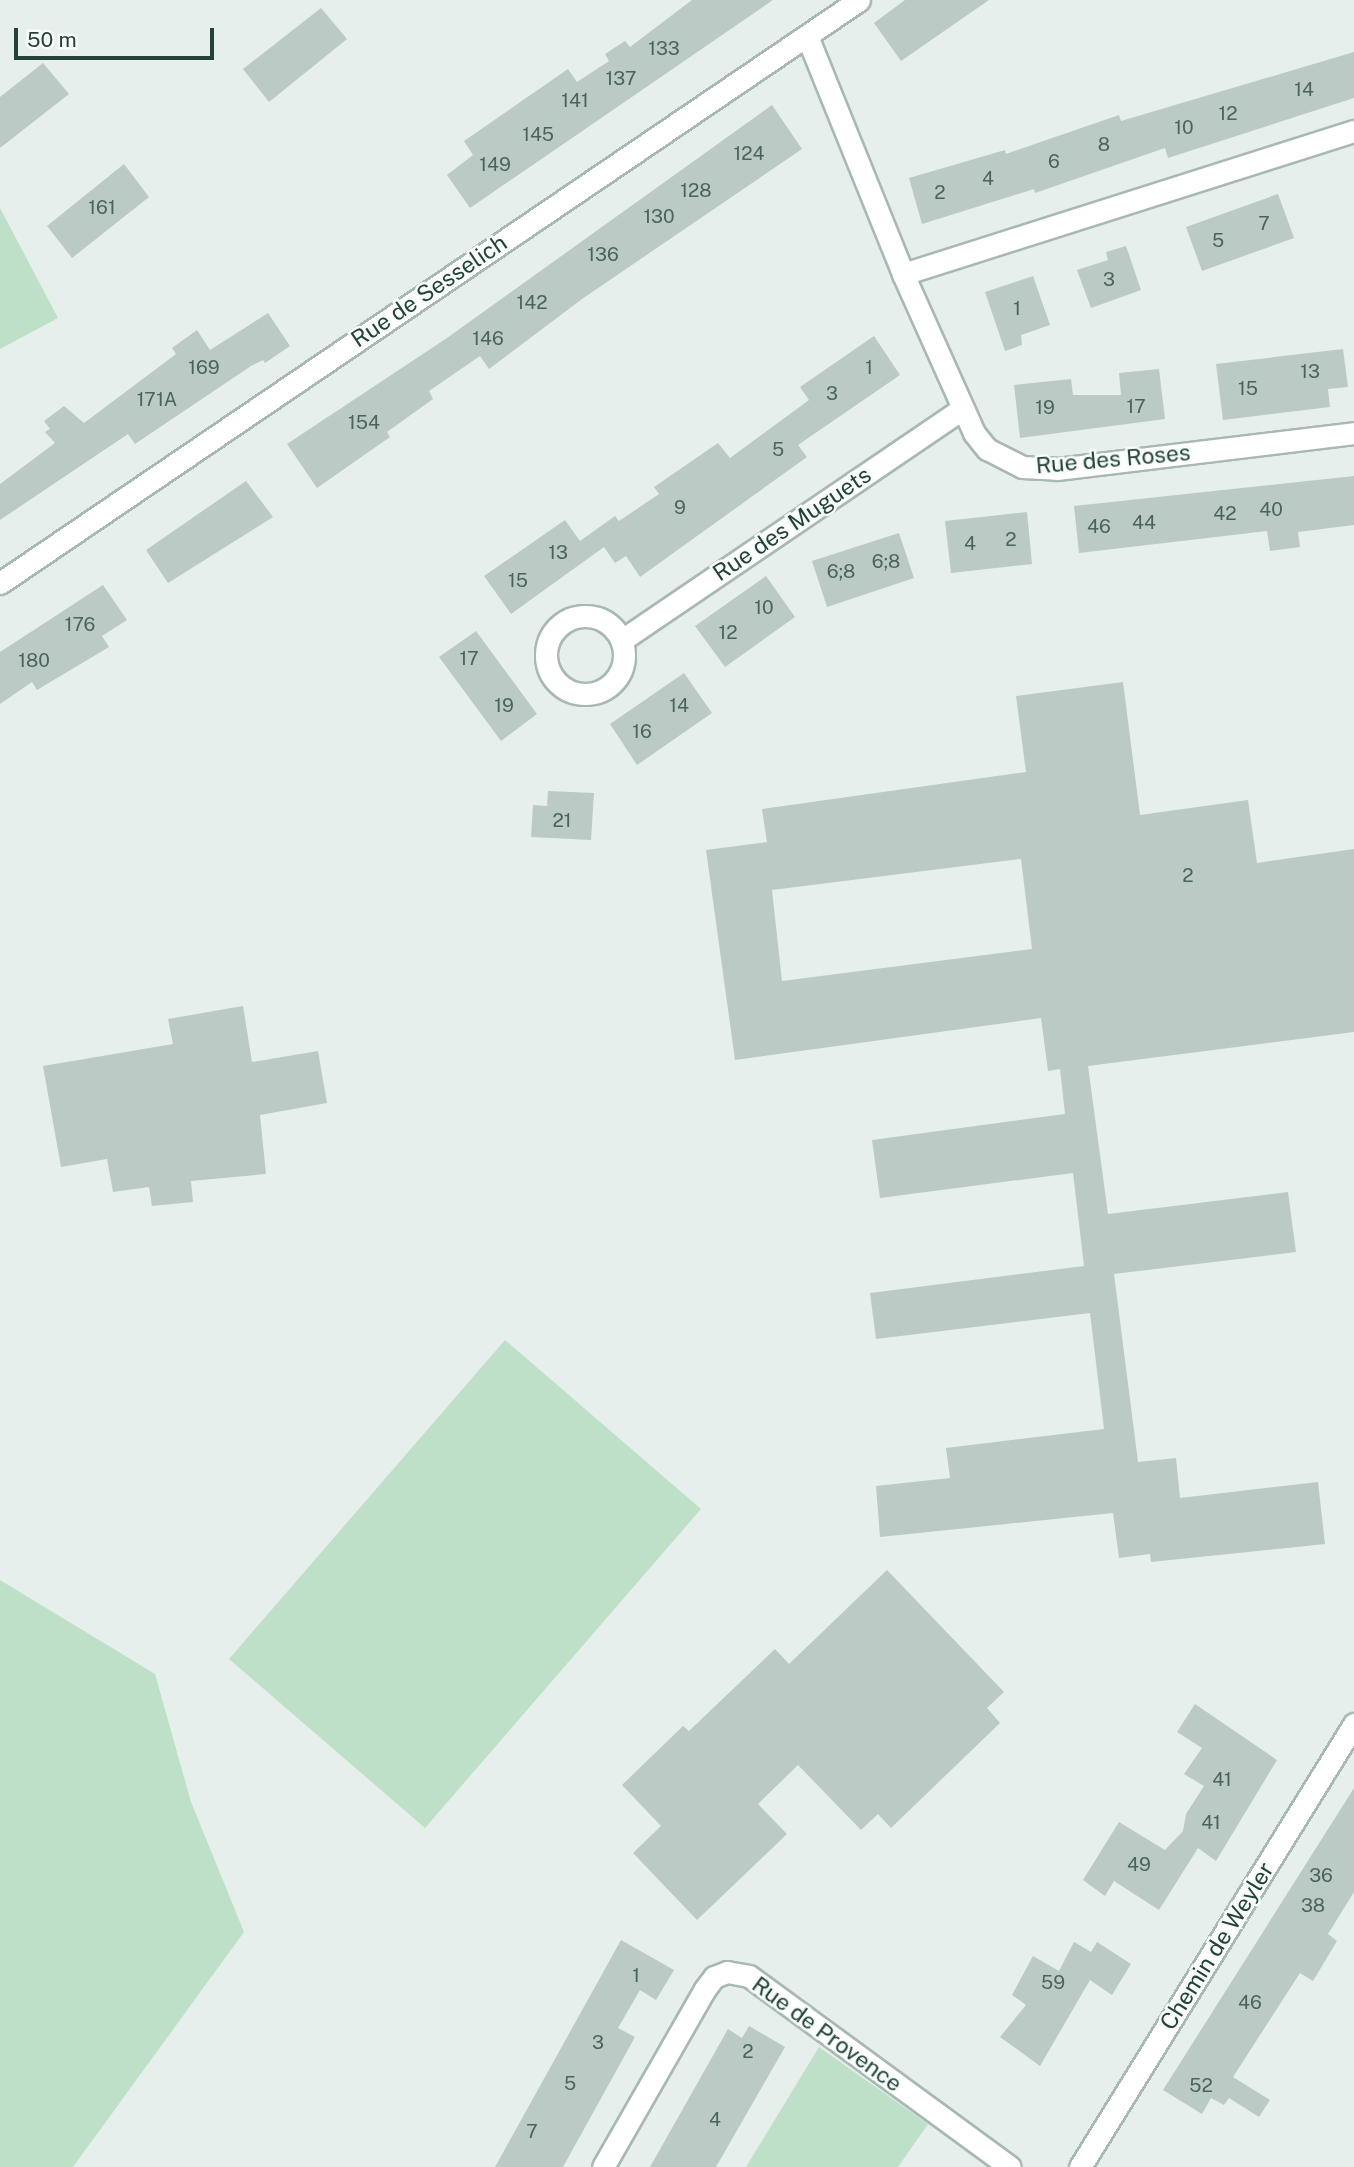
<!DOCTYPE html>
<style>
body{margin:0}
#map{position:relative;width:1354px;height:2167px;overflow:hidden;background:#e6efeb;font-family:"Public Sans",sans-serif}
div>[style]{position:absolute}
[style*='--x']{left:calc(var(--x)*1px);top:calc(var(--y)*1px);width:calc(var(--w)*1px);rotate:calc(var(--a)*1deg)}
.green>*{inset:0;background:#bfe0c8}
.building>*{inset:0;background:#bbcac4}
.roads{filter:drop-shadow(2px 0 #a8b8b2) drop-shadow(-2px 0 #a8b8b2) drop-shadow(0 2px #a8b8b2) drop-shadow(0 -2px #a8b8b2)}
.street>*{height:21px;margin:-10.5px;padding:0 10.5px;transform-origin:10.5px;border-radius:10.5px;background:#fff}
.street>.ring{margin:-10.5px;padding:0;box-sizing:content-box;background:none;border:21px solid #fff;border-radius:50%}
.secondary>*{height:21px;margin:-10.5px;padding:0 10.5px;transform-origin:10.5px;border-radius:10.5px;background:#fff}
span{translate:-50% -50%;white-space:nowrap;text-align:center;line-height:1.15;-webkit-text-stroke:5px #f7fbf9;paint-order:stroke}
.number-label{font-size:19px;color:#4a645c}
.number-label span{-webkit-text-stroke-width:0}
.street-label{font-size:23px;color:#24423a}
.scale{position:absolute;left:14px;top:28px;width:200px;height:32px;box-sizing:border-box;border:4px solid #24423a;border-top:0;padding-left:9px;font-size:21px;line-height:24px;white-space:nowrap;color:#24423a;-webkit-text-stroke:5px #f7fbf9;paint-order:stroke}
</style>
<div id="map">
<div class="green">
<i style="clip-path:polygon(0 208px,58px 318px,0 349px)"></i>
<i style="clip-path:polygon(505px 1340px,701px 1509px,425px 1828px,229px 1659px)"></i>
<i style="clip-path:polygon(0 1580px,155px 1674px,191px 1802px,244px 1932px,73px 2167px,0 2167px)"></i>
<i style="clip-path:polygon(819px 2047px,928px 2124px,898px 2167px,746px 2167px)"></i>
</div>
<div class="building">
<i style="clip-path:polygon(692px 0,773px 0,470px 208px,447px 175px,473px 155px,464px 141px,568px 69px,577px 82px,609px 61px,605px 54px,625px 41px,630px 47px)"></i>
<i style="clip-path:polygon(905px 0,989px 0,901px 61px,874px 23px)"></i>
<i style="clip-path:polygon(321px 8px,347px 39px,269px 102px,243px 69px)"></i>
<i style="clip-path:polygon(1354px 52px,1354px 98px,1168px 158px,1165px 148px,1035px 193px,1034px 189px,922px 224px,909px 178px,1005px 150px,1006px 154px,1119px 115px,1121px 121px)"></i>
<i style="clip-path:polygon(43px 63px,69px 94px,0 148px,0 97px)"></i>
<i style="clip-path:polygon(772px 105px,802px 149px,582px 299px,489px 369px,480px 356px,429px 391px,433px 399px,387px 432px,390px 437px,317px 488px,287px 444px,447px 338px)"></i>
<i style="clip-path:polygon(124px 164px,149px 197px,72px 258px,47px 226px)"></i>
<i style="clip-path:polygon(1278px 194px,1294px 238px,1202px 271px,1186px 227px)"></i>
<i style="clip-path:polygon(1126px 246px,1141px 290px,1091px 308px,1077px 270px,1108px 260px,1106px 252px)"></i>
<i style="clip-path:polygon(1033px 276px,1050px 325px,1021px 335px,1022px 345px,1005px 351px,985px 292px)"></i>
<i style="clip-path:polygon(268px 313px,290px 346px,265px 363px,263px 360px,251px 366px,135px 444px,128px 434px,0 520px,0 484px,55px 443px,45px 432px,50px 429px,44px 421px,64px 406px,84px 423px,176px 354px,172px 348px,197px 330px,210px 350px)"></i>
<i style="clip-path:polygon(874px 336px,900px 375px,798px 445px,807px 457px,640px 577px,626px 556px,615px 563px,604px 547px,511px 614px,484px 576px,565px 520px,580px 541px,615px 516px,619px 521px,659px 494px,654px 487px,718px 443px,730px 458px,809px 400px,800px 387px)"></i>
<i style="clip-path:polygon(1343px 349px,1348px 387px,1328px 389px,1330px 407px,1223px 420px,1216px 364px)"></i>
<i style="clip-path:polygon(1159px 369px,1165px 419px,1020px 438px,1014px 385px,1071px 379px,1073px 395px,1121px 395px,1119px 373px)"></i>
<i style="clip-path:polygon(1354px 476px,1354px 525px,1298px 532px,1300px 547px,1270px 551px,1267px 531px,1079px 553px,1074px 506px)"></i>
<i style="clip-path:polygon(246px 481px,273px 517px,168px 583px,146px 550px)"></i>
<i style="clip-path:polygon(1027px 512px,1032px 564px,951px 573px,945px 521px)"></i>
<i style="clip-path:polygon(899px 533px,914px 578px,827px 607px,812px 561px)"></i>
<i style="clip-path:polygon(766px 576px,795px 617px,725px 667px,695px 626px)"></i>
<i style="clip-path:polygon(103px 585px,127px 620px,102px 636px,109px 647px,37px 690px,32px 682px,0 704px,0 652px)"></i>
<i style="clip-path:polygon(476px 631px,537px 714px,501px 741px,439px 657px)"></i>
<i style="clip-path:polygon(684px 673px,712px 713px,637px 765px,610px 724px)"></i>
<i style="clip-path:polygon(evenodd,1123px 682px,1140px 815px,1248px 800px,1257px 863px,1354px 849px,1354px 1032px,1088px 1066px,1108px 1214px,1288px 1192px,1296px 1252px,1114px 1274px,1138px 1462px,1176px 1458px,1180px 1498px,1318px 1482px,1325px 1544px,1151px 1562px,1150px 1554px,1119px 1558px,1113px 1513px,880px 1537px,876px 1486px,950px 1478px,946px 1448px,1104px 1429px,1090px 1313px,876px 1339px,870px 1293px,1084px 1266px,1073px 1173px,880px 1198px,872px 1140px,1065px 1114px,1060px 1069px,1048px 1071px,1041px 1018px,735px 1060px,706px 850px,767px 842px,762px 809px,1026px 772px,1016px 696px,1123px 682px,1021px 859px,1032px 949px,782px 981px,772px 890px,1021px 859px)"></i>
<i style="clip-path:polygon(548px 791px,594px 793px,591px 840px,531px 837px,533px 805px,547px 806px)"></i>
<i style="clip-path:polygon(243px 1006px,252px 1062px,318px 1051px,327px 1103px,260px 1115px,266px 1174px,191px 1181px,193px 1202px,152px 1206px,149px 1187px,113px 1192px,107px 1159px,61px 1167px,43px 1066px,173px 1044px,168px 1019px)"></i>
<i style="clip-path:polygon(887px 1570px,1004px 1692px,987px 1708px,1000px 1723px,891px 1828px,878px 1814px,861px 1830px,798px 1765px,758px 1804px,787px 1834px,697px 1920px,633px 1853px,661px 1826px,622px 1785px,683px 1726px,689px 1731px,775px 1649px,789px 1664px)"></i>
<i style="clip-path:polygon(1195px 1704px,1277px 1760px,1216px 1861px,1198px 1848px,1159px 1910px,1114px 1881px,1105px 1896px,1083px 1880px,1119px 1822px,1165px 1850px,1183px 1831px,1186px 1814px,1204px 1786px,1184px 1774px,1202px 1748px,1177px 1732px)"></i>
<i style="clip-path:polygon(1354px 1788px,1354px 1892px,1328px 1934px,1337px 1941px,1313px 1981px,1300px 1973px,1233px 2077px,1270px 2100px,1259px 2117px,1229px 2098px,1224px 2105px,1211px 2098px,1202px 2114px,1163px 2090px)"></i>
<i style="clip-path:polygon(621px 1940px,674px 1970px,656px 2000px,640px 1990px,618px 2028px,635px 2037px,563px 2167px,495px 2167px)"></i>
<i style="clip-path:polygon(1074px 1942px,1091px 1952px,1097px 1942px,1131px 1964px,1112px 1995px,1090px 1980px,1040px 2066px,1000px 2037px,1026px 2005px,1012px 1995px,1033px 1956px,1059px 1971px)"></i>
<i style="clip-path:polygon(749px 2026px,785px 2047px,716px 2167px,650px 2167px,728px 2029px,742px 2038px)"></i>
</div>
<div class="roads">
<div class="street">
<i style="--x:807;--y:36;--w:257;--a:68"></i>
<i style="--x:903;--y:274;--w:174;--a:65.9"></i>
<i style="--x:974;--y:433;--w:21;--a:51"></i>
<i style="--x:987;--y:449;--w:39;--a:27"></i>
<i style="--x:1022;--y:467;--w:35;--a:3"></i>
<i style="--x:1057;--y:469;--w:299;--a:-6.9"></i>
<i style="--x:903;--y:274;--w:473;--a:-17.6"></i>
<i class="ring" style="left:546px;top:616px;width:57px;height:57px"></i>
<i style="--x:622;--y:640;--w:412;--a:-34.2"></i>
<i style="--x:603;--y:2167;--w:205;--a:-60.2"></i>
<i style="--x:705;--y:1989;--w:15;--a:-53"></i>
<i style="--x:714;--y:1977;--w:14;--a:-21"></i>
<i style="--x:727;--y:1972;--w:22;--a:10"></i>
<i style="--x:749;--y:1976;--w:323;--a:36.2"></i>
<i style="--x:1080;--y:2167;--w:521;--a:-58.26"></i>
</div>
<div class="secondary">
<i style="--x:0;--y:583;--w:1038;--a:-34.16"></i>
</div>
</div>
<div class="number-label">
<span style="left:664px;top:49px">133</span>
<span style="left:621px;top:79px">137</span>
<span style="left:1304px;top:90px">14</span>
<span style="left:575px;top:101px">141</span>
<span style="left:1228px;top:114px">12</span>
<span style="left:1184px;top:128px">10</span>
<span style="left:538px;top:135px">145</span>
<span style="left:1104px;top:145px">8</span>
<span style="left:749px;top:154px">124</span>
<span style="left:1054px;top:162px">6</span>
<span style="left:495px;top:165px">149</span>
<span style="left:988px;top:179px">4</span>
<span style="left:696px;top:191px">128</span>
<span style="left:940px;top:193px">2</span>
<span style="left:102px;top:208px">161</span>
<span style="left:659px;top:217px">130</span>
<span style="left:1264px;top:224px">7</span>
<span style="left:1218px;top:241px">5</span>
<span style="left:603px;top:255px">136</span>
<span style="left:1109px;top:280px">3</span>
<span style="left:532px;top:303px">142</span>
<span style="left:1017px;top:309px">1</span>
<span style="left:488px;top:339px">146</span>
<span style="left:204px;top:368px">169</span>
<span style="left:869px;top:368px">1</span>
<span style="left:1310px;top:372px">13</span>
<span style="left:1248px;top:389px">15</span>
<span style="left:832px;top:394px">3</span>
<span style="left:157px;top:400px">171A</span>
<span style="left:1136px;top:407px">17</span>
<span style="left:1045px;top:408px">19</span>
<span style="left:364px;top:423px">154</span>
<span style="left:778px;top:450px">5</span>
<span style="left:680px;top:508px">9</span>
<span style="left:1271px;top:510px">40</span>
<span style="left:1225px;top:514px">42</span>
<span style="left:1144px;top:523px">44</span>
<span style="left:1099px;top:527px">46</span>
<span style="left:1011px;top:540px">2</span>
<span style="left:970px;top:544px">4</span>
<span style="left:558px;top:553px">13</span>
<span style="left:886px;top:562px">6;8</span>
<span style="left:841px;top:572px">6;8</span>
<span style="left:518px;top:581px">15</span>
<span style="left:764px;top:608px">10</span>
<span style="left:80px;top:625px">176</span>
<span style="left:728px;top:633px">12</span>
<span style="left:469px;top:659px">17</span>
<span style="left:34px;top:661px">180</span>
<span style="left:504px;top:706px">19</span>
<span style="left:679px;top:706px">14</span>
<span style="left:642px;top:732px">16</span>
<span style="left:562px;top:821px">21</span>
<span style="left:1188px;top:876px">2</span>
<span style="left:1222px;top:1780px">41</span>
<span style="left:1211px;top:1823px">41</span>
<span style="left:1139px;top:1865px">49</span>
<span style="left:1321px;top:1876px">36</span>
<span style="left:1313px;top:1906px">38</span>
<span style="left:636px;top:1976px">1</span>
<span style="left:1053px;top:1983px">59</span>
<span style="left:1250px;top:2003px">46</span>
<span style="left:598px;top:2043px">3</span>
<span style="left:748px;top:2052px">2</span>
<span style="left:570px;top:2084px">5</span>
<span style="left:1201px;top:2086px">52</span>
<span style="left:715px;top:2120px">4</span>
<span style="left:532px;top:2132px">7</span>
</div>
<div class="street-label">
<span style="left:429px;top:291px;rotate:-34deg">Rue de Sesselich</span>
<span style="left:1113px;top:459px;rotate:-5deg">Rue des Roses</span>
<span style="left:792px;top:524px;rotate:-34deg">Rue des Muguets</span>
<span style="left:1217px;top:1946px;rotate:-58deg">Chemin de Weyler</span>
<span style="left:827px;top:2034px;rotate:36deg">Rue de Provence</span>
</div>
<div class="scale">50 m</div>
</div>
